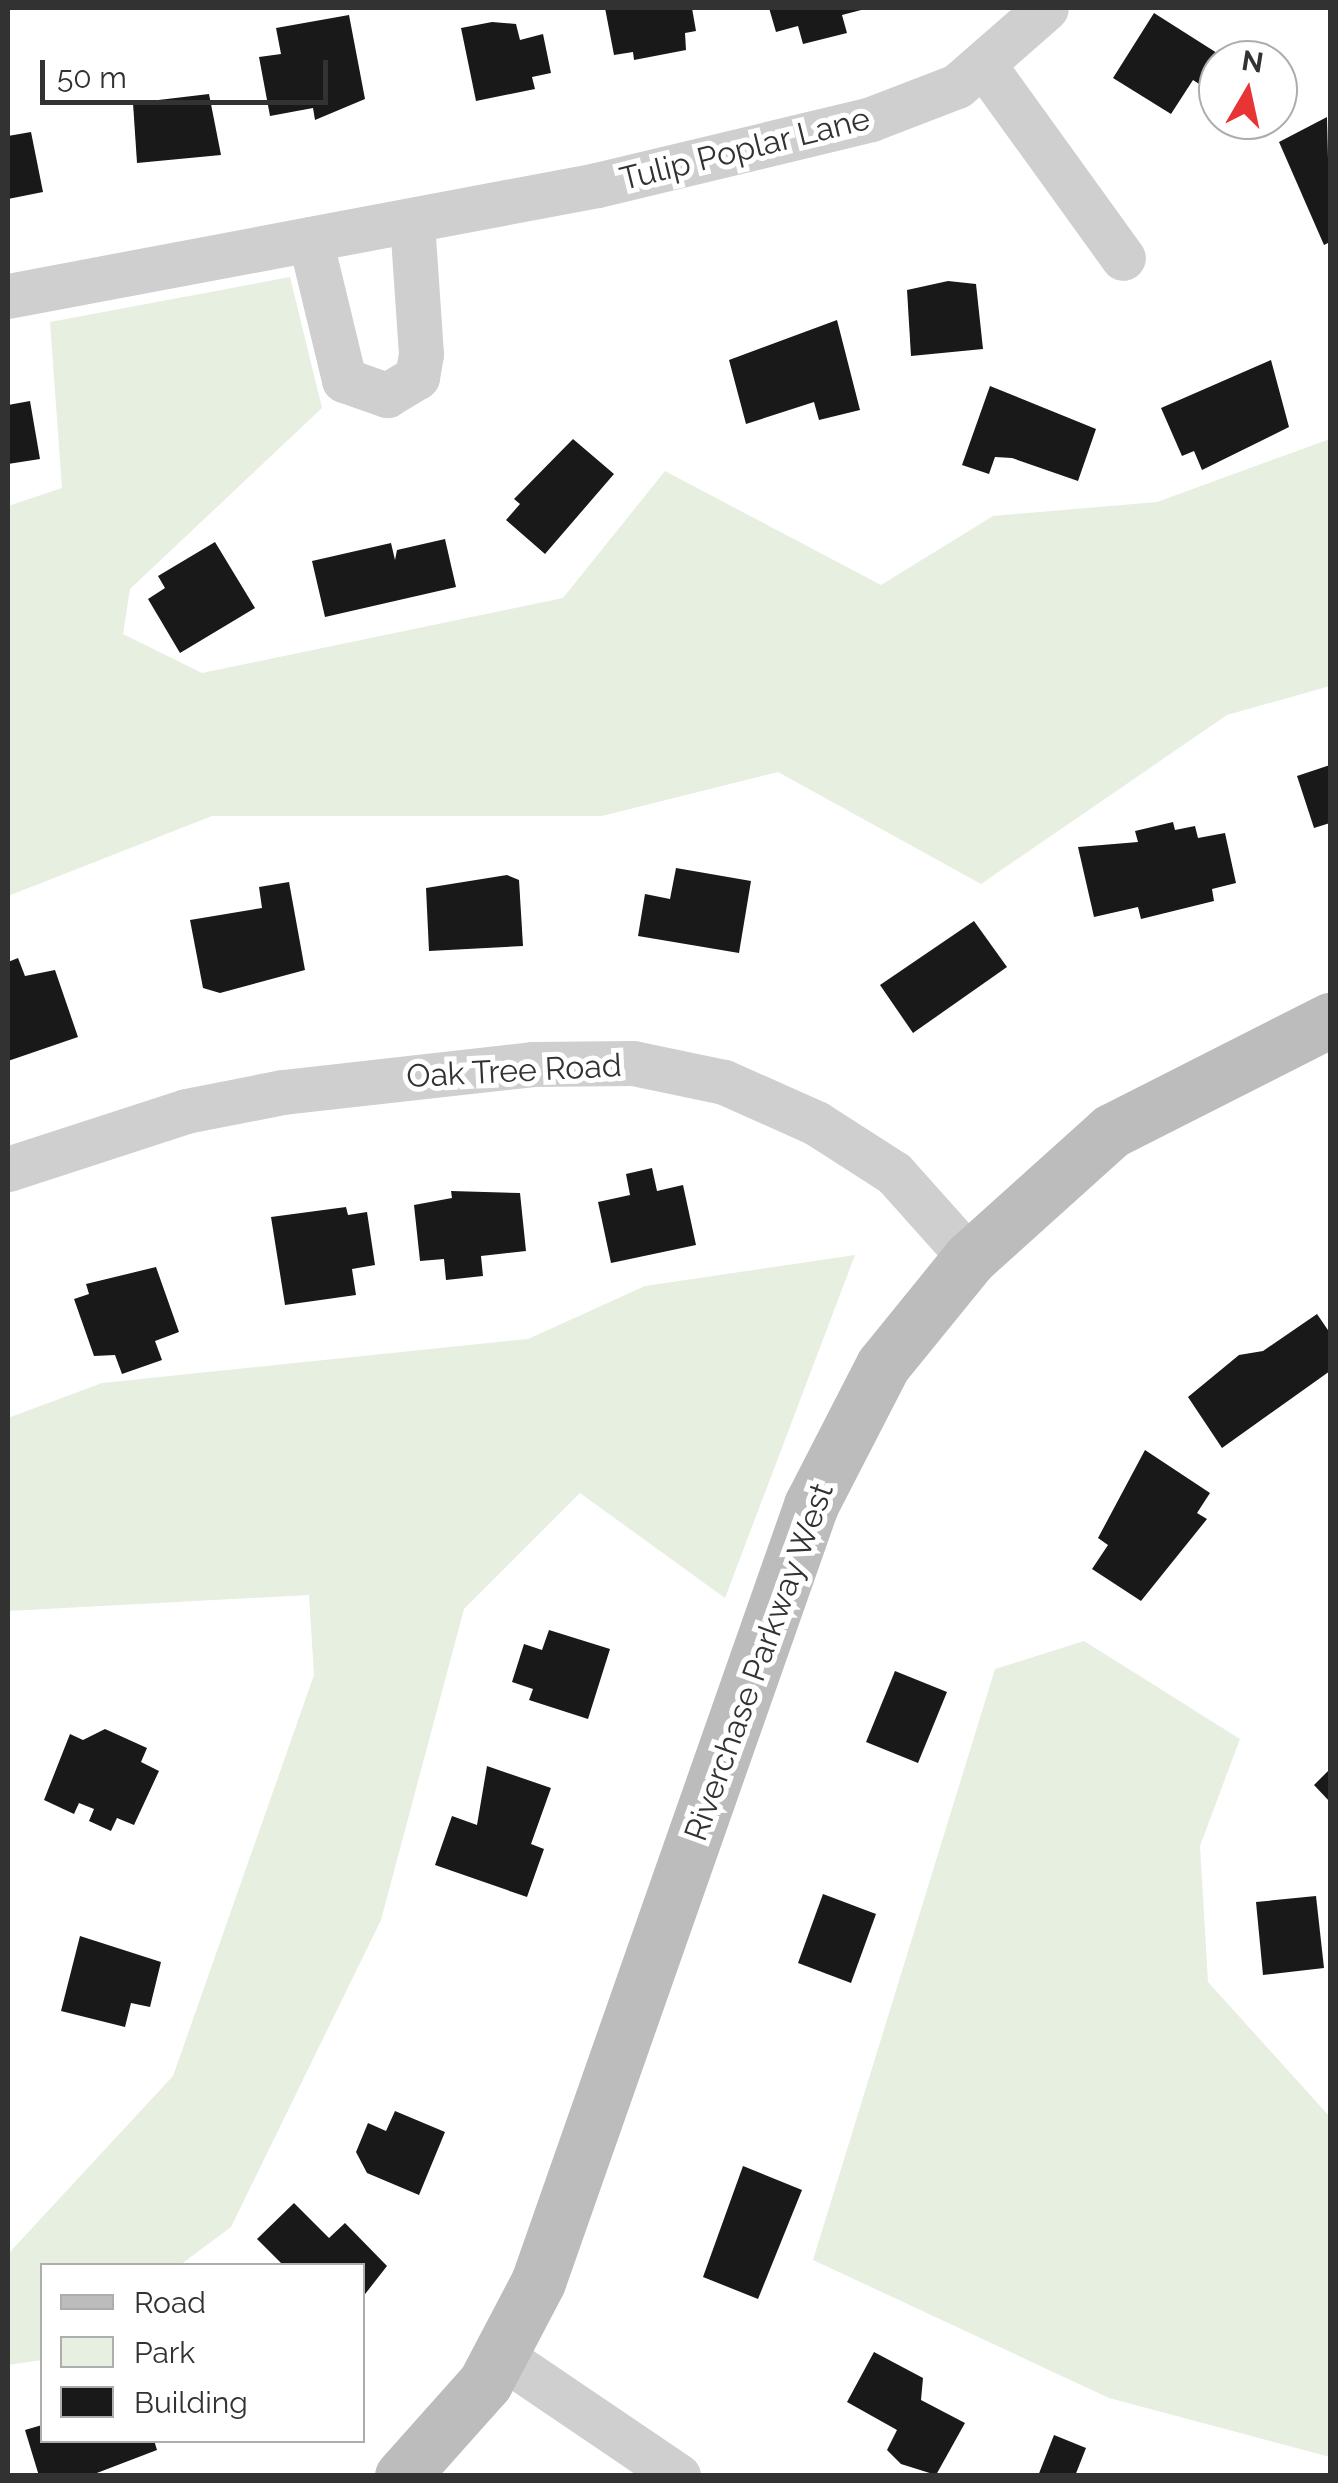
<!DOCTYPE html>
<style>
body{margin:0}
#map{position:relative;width:1338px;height:2483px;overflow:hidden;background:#fff;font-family:Raleway,sans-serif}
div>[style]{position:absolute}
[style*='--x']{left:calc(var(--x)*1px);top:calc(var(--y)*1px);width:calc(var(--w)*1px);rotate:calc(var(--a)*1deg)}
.green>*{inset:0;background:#e7efe0}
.building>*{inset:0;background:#191919}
.street>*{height:45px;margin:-22.5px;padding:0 22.5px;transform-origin:22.5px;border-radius:22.5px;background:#cfcfcf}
.secondary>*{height:55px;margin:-27.5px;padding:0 27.5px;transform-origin:27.5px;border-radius:27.5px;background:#bcbcbc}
span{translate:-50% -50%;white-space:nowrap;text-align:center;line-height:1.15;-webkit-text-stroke:10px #fff;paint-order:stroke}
.street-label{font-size:32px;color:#323232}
.frame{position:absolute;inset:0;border:10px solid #323232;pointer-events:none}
.legend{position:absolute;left:40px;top:2263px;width:325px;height:180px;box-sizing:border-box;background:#fff;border:2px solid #adadad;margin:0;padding:12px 18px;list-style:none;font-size:30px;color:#323232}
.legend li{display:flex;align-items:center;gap:20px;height:50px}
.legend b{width:50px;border:2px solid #adadad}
.north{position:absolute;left:1198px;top:40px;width:100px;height:100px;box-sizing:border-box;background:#fff;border:2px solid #adadad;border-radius:50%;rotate:9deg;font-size:28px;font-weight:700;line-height:40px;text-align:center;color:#323232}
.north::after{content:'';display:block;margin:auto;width:35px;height:45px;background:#e93436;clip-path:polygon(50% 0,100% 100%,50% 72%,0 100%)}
.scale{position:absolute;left:40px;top:60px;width:288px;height:45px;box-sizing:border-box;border:5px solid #323232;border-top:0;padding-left:12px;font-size:30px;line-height:35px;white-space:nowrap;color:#323232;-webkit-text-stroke:8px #fff;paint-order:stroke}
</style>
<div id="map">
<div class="green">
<i style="clip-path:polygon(290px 277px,322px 408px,130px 589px,123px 634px,202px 673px,563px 598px,665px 471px,881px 585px,993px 516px,1157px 502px,1330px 439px,1330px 686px,1227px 715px,981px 884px,778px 772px,602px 816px,212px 816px,8px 896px,8px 506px,62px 488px,50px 322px)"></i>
<i style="clip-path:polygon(855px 1255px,725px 1598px,580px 1493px,464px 1609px,381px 1920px,231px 2227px,180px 2265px,42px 2266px,42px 2360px,8px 2365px,8px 2254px,173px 2076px,314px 1675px,309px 1595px,8px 1611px,8px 1418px,102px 1383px,528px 1339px,645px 1286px)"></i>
<i style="clip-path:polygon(1084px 1641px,1240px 1739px,1200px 1846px,1208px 1982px,1330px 2117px,1330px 2457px,1109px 2398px,813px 2260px,995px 1669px)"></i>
</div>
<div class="building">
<i style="clip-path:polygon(605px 8px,692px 8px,696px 31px,685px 33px,686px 50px,634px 60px,633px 52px,614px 55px)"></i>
<i style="clip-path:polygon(769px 8px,865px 8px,865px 9px,842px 15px,847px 33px,803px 44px,798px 26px,776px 32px)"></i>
<i style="clip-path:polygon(1154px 13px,1228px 60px,1218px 60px,1213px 93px,1193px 80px,1171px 114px,1113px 78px)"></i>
<i style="clip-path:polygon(349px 15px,365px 99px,315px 120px,313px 108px,270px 116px,259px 57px,281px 54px,276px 28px)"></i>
<i style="clip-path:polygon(492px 22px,516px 24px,520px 40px,543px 34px,551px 73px,532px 77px,535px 89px,476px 101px,461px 28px)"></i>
<i style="clip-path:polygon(209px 94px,221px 155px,137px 163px,133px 103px)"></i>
<i style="clip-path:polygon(1327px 117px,1330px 242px,1324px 245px,1279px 142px)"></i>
<i style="clip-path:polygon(31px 132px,43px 192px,8px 199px,8px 136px)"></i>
<i style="clip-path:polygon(948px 281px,976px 284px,983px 349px,911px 356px,907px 290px)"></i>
<i style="clip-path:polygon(837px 320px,860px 410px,819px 420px,814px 402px,746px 424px,729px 360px)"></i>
<i style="clip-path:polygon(1271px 360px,1289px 427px,1202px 470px,1194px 451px,1182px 456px,1161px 408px)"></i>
<i style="clip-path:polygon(990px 386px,1096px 429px,1078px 481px,1012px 458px,995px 457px,989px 474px,962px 465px)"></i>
<i style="clip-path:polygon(30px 401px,40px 459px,8px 464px,8px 405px)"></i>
<i style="clip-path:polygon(573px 439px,614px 474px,545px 554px,506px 520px,520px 504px,514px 499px)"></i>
<i style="clip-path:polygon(445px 539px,456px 587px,325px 617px,312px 561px,391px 543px,395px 560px,397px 550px)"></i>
<i style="clip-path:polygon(215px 542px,255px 608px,180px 653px,148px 599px,165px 588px,158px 576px)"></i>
<i style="clip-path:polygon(1330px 765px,1330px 823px,1314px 828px,1297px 776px)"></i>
<i style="clip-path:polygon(1173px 822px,1175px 830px,1195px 826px,1198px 838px,1225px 833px,1236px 883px,1212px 889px,1214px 901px,1141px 919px,1138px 907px,1094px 917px,1078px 847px,1138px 842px,1135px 831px)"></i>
<i style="clip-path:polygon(676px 868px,751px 881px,739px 953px,638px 936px,645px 894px,670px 899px)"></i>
<i style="clip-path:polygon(507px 875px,519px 880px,523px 946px,429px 951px,426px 888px)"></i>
<i style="clip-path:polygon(289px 882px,305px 970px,220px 993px,203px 988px,190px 920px,262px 908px,259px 887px)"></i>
<i style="clip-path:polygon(974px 921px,1007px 967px,913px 1033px,880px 985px)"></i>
<i style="clip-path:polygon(18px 958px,25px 976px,55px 970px,78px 1037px,8px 1061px,8px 962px)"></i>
<i style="clip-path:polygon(652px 1168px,657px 1191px,683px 1185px,696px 1245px,611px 1263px,598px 1202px,630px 1195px,626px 1174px)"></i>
<i style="clip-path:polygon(451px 1191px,520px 1193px,526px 1251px,481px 1256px,483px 1276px,446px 1280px,444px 1259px,420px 1261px,414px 1205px,452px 1198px)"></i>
<i style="clip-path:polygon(346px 1207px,348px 1215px,367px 1212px,375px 1265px,352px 1269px,356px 1295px,285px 1305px,271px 1217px)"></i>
<i style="clip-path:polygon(156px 1267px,179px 1332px,155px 1341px,162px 1360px,122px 1374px,115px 1355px,94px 1356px,74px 1299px,89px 1294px,86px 1284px)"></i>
<i style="clip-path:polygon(1317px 1314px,1330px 1333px,1330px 1371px,1222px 1448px,1188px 1397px,1239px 1355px,1263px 1351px)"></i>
<i style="clip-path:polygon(1145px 1450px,1210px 1493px,1197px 1513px,1207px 1519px,1141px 1601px,1092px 1569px,1108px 1545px,1098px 1538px)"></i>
<i style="clip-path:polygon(549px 1630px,610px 1649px,588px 1719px,529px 1700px,533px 1689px,512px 1682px,524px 1644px,542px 1650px)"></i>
<i style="clip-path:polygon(895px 1671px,947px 1692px,918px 1763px,866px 1742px)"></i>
<i style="clip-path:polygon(105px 1729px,147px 1748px,141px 1762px,159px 1771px,134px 1825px,117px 1818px,111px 1831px,89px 1821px,94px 1809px,79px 1803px,74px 1814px,44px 1800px,70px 1734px,83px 1740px)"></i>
<i style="clip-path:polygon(487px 1766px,551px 1788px,531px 1844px,544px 1849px,527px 1897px,435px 1865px,452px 1816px,477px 1825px)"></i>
<i style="clip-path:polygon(1330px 1769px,1330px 1802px,1314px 1785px)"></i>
<i style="clip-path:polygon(823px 1894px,876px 1914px,851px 1983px,798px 1963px)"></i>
<i style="clip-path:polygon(1316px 1896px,1324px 1968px,1263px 1975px,1256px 1902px)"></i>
<i style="clip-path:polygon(80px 1936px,161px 1962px,150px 2007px,131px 2003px,125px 2027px,61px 2011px)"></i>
<i style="clip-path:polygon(395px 2111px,445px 2132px,419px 2195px,367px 2173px,356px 2152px,368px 2123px,386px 2131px)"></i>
<i style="clip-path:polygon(743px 2166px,802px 2190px,758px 2299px,703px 2277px)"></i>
<i style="clip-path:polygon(294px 2203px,329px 2238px,345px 2223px,387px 2266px,362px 2298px,362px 2266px,284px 2266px,257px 2239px)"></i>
<i style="clip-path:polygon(874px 2352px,923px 2378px,921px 2400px,965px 2423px,936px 2475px,901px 2464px,887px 2450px,897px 2430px,847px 2402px)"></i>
<i style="clip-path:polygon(42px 2425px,42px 2440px,154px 2440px,157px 2450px,89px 2476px,39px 2476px,25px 2430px)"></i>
<i style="clip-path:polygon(1054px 2435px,1086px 2448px,1075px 2476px,1038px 2476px)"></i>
</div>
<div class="street">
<i style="--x:986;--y:68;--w:234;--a:54.2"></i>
<i style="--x:310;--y:239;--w:145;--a:76.4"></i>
<i style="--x:344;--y:380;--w:46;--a:19.2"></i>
<i style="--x:387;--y:395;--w:35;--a:-31"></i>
<i style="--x:417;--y:377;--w:23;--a:-80"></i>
<i style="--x:421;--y:354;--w:132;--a:-93.9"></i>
<i style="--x:8;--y:296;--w:599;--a:-10.67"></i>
<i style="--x:597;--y:185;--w:282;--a:-13.5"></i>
<i style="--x:871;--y:119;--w:92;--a:-21"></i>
<i style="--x:957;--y:86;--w:118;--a:-41.2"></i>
<i style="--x:8;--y:1169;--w:187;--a:-18"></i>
<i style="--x:186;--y:1111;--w:99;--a:-11.1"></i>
<i style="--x:283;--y:1092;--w:251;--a:-6.4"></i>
<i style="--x:532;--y:1064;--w:101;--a:-0.6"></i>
<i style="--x:633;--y:1063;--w:93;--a:11.8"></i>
<i style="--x:724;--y:1082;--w:101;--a:24"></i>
<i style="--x:816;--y:1123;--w:93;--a:32.7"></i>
<i style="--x:894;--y:1173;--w:114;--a:48.2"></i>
<i style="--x:501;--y:2356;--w:214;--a:34.1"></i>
</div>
<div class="secondary">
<i style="--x:402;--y:2476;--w:125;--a:-48.3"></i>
<i style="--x:485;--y:2383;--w:114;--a:-62.3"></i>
<i style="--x:538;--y:2282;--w:824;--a:-70.64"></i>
<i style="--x:811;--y:1505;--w:157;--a:-62.8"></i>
<i style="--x:883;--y:1365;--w:138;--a:-50.9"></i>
<i style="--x:970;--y:1258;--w:190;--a:-42"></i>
<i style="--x:1111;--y:1131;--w:246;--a:-26.9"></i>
</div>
<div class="street-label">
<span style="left:745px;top:149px;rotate:-14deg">Tulip Poplar Lane</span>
<span style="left:514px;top:1071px;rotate:-3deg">Oak Tree Road</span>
<span style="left:759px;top:1662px;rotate:-70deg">Riverchase Parkway West</span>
</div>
<div class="frame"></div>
<ul class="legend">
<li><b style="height:12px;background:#bcbcbc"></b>Road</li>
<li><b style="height:28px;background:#e7efe0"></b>Park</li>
<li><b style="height:28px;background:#191919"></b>Building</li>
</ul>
<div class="north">N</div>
<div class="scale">50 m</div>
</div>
